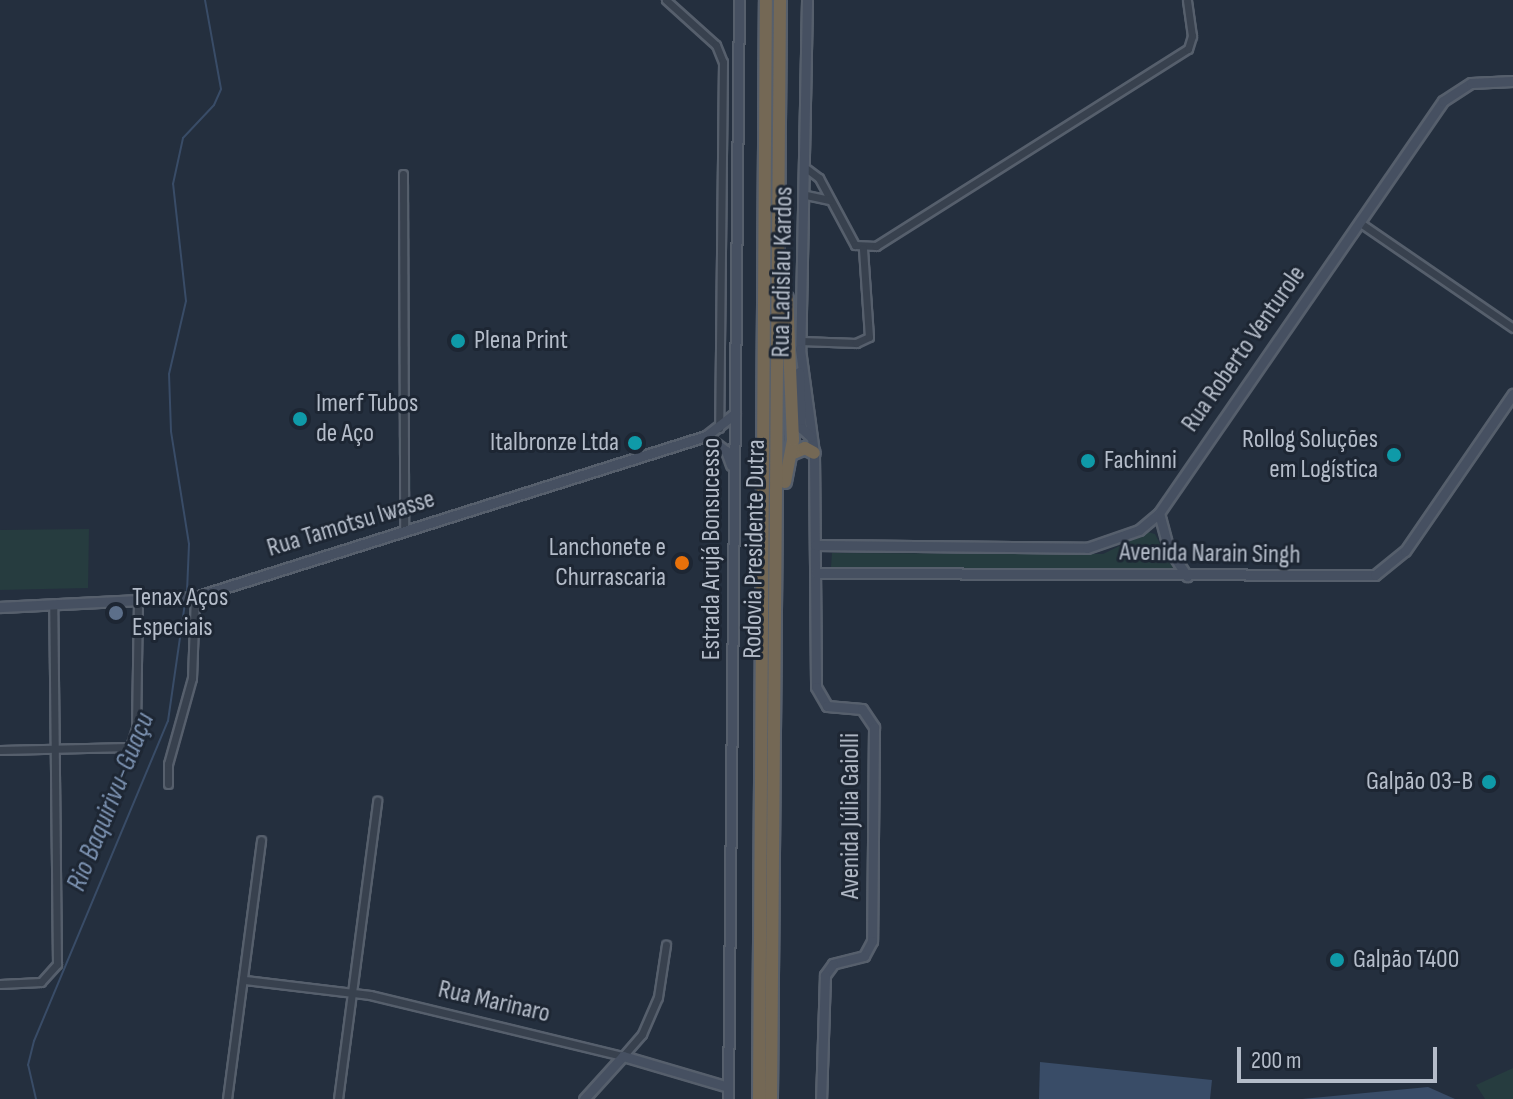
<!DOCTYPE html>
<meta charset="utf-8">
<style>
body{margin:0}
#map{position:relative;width:1513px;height:1099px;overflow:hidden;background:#242f3e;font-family:"Sofia Sans Condensed",sans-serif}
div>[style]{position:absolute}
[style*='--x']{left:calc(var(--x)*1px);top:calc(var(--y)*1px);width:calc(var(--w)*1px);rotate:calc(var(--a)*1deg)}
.green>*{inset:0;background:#263c3f}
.water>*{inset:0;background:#394c67}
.stream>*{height:2px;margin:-1px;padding:0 1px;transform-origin:1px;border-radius:1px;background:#394c67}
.roads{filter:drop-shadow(2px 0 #565f6c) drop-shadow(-2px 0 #565f6c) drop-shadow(0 2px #565f6c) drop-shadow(0 -2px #565f6c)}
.street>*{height:7px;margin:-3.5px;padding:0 3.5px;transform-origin:3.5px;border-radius:3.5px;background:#38414e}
.secondary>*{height:9px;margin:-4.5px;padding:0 4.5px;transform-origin:4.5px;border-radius:4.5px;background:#465061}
.highway>*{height:12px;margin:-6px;padding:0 6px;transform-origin:6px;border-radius:6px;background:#746855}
.dots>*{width:22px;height:22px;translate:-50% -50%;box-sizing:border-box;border:4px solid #1d2633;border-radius:50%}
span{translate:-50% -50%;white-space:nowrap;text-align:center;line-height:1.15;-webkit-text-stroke:6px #1d2633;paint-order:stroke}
.street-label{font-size:26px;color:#b4bcc9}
.poi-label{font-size:26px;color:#b4bcc9}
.left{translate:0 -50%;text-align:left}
.right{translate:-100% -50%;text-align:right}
.water-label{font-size:28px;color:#7c92b1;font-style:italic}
.scale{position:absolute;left:1237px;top:1047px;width:200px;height:36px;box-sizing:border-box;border:4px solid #b4bcc9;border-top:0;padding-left:10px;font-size:24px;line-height:28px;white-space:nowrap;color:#b4bcc9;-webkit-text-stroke:6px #1d2633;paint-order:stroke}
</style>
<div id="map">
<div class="green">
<i style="clip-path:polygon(89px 529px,88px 588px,0 590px,0 530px)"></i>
<i style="clip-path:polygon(1148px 532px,1155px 534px,1174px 570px,831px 567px,832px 553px,1103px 554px)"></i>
<i style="clip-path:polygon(1513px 1068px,1513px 1099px,1485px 1099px,1476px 1085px)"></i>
</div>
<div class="water">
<i style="clip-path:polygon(1040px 1062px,1212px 1080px,1210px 1099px,1039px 1099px)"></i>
<i style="clip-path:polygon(1428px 1087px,1455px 1099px,1302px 1099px)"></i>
</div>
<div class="stream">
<i style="--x:187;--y:592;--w:48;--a:-87.6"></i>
<i style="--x:189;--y:544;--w:114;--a:-99.1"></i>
<i style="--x:171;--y:431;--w:57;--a:-92"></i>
<i style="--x:169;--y:374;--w:75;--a:-76.9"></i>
<i style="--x:186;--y:301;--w:118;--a:-96.3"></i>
<i style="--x:173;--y:184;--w:47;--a:-77.7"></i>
<i style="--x:183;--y:138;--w:45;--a:-46.8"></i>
<i style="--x:214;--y:105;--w:17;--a:-66"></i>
<i style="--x:221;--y:89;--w:90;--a:-100.2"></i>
<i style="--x:36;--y:1099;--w:35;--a:-103"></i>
<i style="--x:28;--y:1065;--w:25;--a:-76"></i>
<i style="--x:34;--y:1041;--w:347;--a:-67.3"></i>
<i style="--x:168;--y:721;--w:119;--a:-81.8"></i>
</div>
<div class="roads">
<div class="street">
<i style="--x:666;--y:0;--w:67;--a:42"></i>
<i style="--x:716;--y:45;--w:18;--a:68"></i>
<i style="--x:723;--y:62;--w:366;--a:90.6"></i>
<i style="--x:807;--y:169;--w:15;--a:37"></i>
<i style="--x:819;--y:178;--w:76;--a:61.8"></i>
<i style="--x:855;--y:245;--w:21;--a:3"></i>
<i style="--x:876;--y:246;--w:369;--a:-32.3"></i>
<i style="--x:1188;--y:49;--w:14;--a:-73"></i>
<i style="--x:1192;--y:36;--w:36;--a:-98"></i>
<i style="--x:403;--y:174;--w:357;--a:89.8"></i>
<i style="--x:806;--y:195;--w:24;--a:12"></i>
<i style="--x:1359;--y:222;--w:187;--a:34.5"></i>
<i style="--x:801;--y:341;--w:55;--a:2.1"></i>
<i style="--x:856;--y:343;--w:14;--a:-25"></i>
<i style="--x:869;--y:337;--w:89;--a:-93.9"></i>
<i style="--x:0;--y:750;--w:130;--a:-1.3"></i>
<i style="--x:130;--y:747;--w:19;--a:-72"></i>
<i style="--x:136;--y:729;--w:126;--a:-89.1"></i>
<i style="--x:168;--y:784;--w:20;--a:-90"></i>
<i style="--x:168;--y:764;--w:89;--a:-74.4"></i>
<i style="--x:192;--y:678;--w:81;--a:-87.9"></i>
<i style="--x:245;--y:980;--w:126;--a:6.8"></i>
<i style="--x:370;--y:995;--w:260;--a:13.6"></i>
<i style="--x:623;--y:1056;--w:29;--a:-49"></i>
<i style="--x:642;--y:1034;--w:40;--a:-66.6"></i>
<i style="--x:658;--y:997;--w:53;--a:-81.3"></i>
<i style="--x:0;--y:984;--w:41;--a:-2.8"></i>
<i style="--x:41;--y:982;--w:24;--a:-48"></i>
<i style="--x:57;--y:964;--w:359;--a:-90.6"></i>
<i style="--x:227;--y:1099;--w:261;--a:-82.5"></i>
<i style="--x:338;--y:1099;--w:301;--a:-82.5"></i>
</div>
<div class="secondary">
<i style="--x:807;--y:0;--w:349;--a:91.1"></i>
<i style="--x:800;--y:349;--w:105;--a:82.3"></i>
<i style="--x:814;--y:453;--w:234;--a:89.5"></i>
<i style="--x:816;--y:687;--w:22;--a:60"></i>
<i style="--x:827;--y:706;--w:35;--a:5"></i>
<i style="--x:862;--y:709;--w:22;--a:56"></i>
<i style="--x:874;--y:727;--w:214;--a:90.5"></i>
<i style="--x:872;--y:941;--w:17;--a:118"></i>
<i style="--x:864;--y:956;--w:32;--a:166"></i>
<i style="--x:833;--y:964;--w:14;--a:126"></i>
<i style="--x:825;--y:975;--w:124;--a:91.8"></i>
<i style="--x:799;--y:372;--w:56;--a:88"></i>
<i style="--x:801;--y:428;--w:13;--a:42"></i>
<i style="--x:706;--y:436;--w:25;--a:37"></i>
<i style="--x:726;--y:451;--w:15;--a:70"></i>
<i style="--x:1159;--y:513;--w:35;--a:75"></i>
<i style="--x:1168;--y:547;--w:35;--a:57"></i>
<i style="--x:815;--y:545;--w:272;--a:0.6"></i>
<i style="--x:1087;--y:548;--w:55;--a:-19.1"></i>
<i style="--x:1139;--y:530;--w:26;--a:-40"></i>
<i style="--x:1159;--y:513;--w:500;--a:-55.42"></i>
<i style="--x:1443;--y:101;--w:33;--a:-33"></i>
<i style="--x:1471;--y:83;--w:42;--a:-2.7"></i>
<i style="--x:815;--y:573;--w:560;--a:0.2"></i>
<i style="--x:1375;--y:575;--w:38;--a:-39"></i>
<i style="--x:1405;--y:551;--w:191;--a:-55.5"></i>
<i style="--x:0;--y:607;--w:195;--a:-2.9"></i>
<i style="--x:195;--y:597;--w:536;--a:-17.49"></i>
<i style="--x:706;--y:436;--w:37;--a:-38"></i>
<i style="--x:584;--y:1099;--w:58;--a:-47.8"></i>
<i style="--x:623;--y:1056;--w:109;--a:16.4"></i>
<i style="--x:728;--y:1099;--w:1099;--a:-89.43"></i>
</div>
<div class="highway">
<i style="--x:791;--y:454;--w:15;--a:-23"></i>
<i style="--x:805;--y:448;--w:10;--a:29"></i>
<i style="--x:785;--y:482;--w:43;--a:-79.2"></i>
<i style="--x:793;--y:440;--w:142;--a:-92.4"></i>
<i style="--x:759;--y:1099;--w:1099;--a:-89.64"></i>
<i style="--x:771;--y:1099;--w:1099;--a:-89.53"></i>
</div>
</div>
<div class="dots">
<i style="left:458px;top:341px;background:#0f9aa8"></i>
<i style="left:300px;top:419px;background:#0f9aa8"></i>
<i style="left:635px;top:443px;background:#0f9aa8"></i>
<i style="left:1394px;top:455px;background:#0f9aa8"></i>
<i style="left:1088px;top:461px;background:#0f9aa8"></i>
<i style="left:682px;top:563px;background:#e8710a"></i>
<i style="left:116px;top:613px;background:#5c6f8a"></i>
<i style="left:1489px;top:782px;background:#0f9aa8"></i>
<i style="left:1337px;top:960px;background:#0f9aa8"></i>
</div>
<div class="street-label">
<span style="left:783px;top:272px;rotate:-89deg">Rua Ladislau Kardos</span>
<span style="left:1244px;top:349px;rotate:-55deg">Rua Roberto Venturole</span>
<span style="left:351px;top:524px;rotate:-17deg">Rua Tamotsu Iwasse</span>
<span style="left:712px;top:549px;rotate:-90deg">Estrada Arujá Bonsucesso</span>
<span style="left:755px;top:549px;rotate:-89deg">Rodovia Presidente Dutra</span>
<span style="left:1210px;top:554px;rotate:1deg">Avenida Narain Singh</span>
<span style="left:851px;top:816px;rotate:-90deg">Avenida Júlia Gaiolli</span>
<span style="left:494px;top:1002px;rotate:13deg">Rua Marinaro</span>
</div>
<div class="poi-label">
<span class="left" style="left:474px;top:341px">Plena Print</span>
<span class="left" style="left:316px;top:419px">Imerf Tubos<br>de Aço</span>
<span class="right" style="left:1378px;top:455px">Rollog Soluções<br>em Logística</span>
<span class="right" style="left:619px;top:443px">Italbronze Ltda</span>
<span class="left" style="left:1104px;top:461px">Fachinni</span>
<span class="right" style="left:666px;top:563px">Lanchonete e<br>Churrascaria</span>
<span class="left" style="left:132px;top:613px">Tenax Aços<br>Especiais</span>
<span class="right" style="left:1473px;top:782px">Galpão 03-B</span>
<span class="left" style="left:1353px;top:960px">Galpão T400</span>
</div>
<div class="water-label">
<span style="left:111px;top:802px;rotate:-68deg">Rio Baquirivu-Guaçu</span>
</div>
<div class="scale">200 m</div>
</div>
